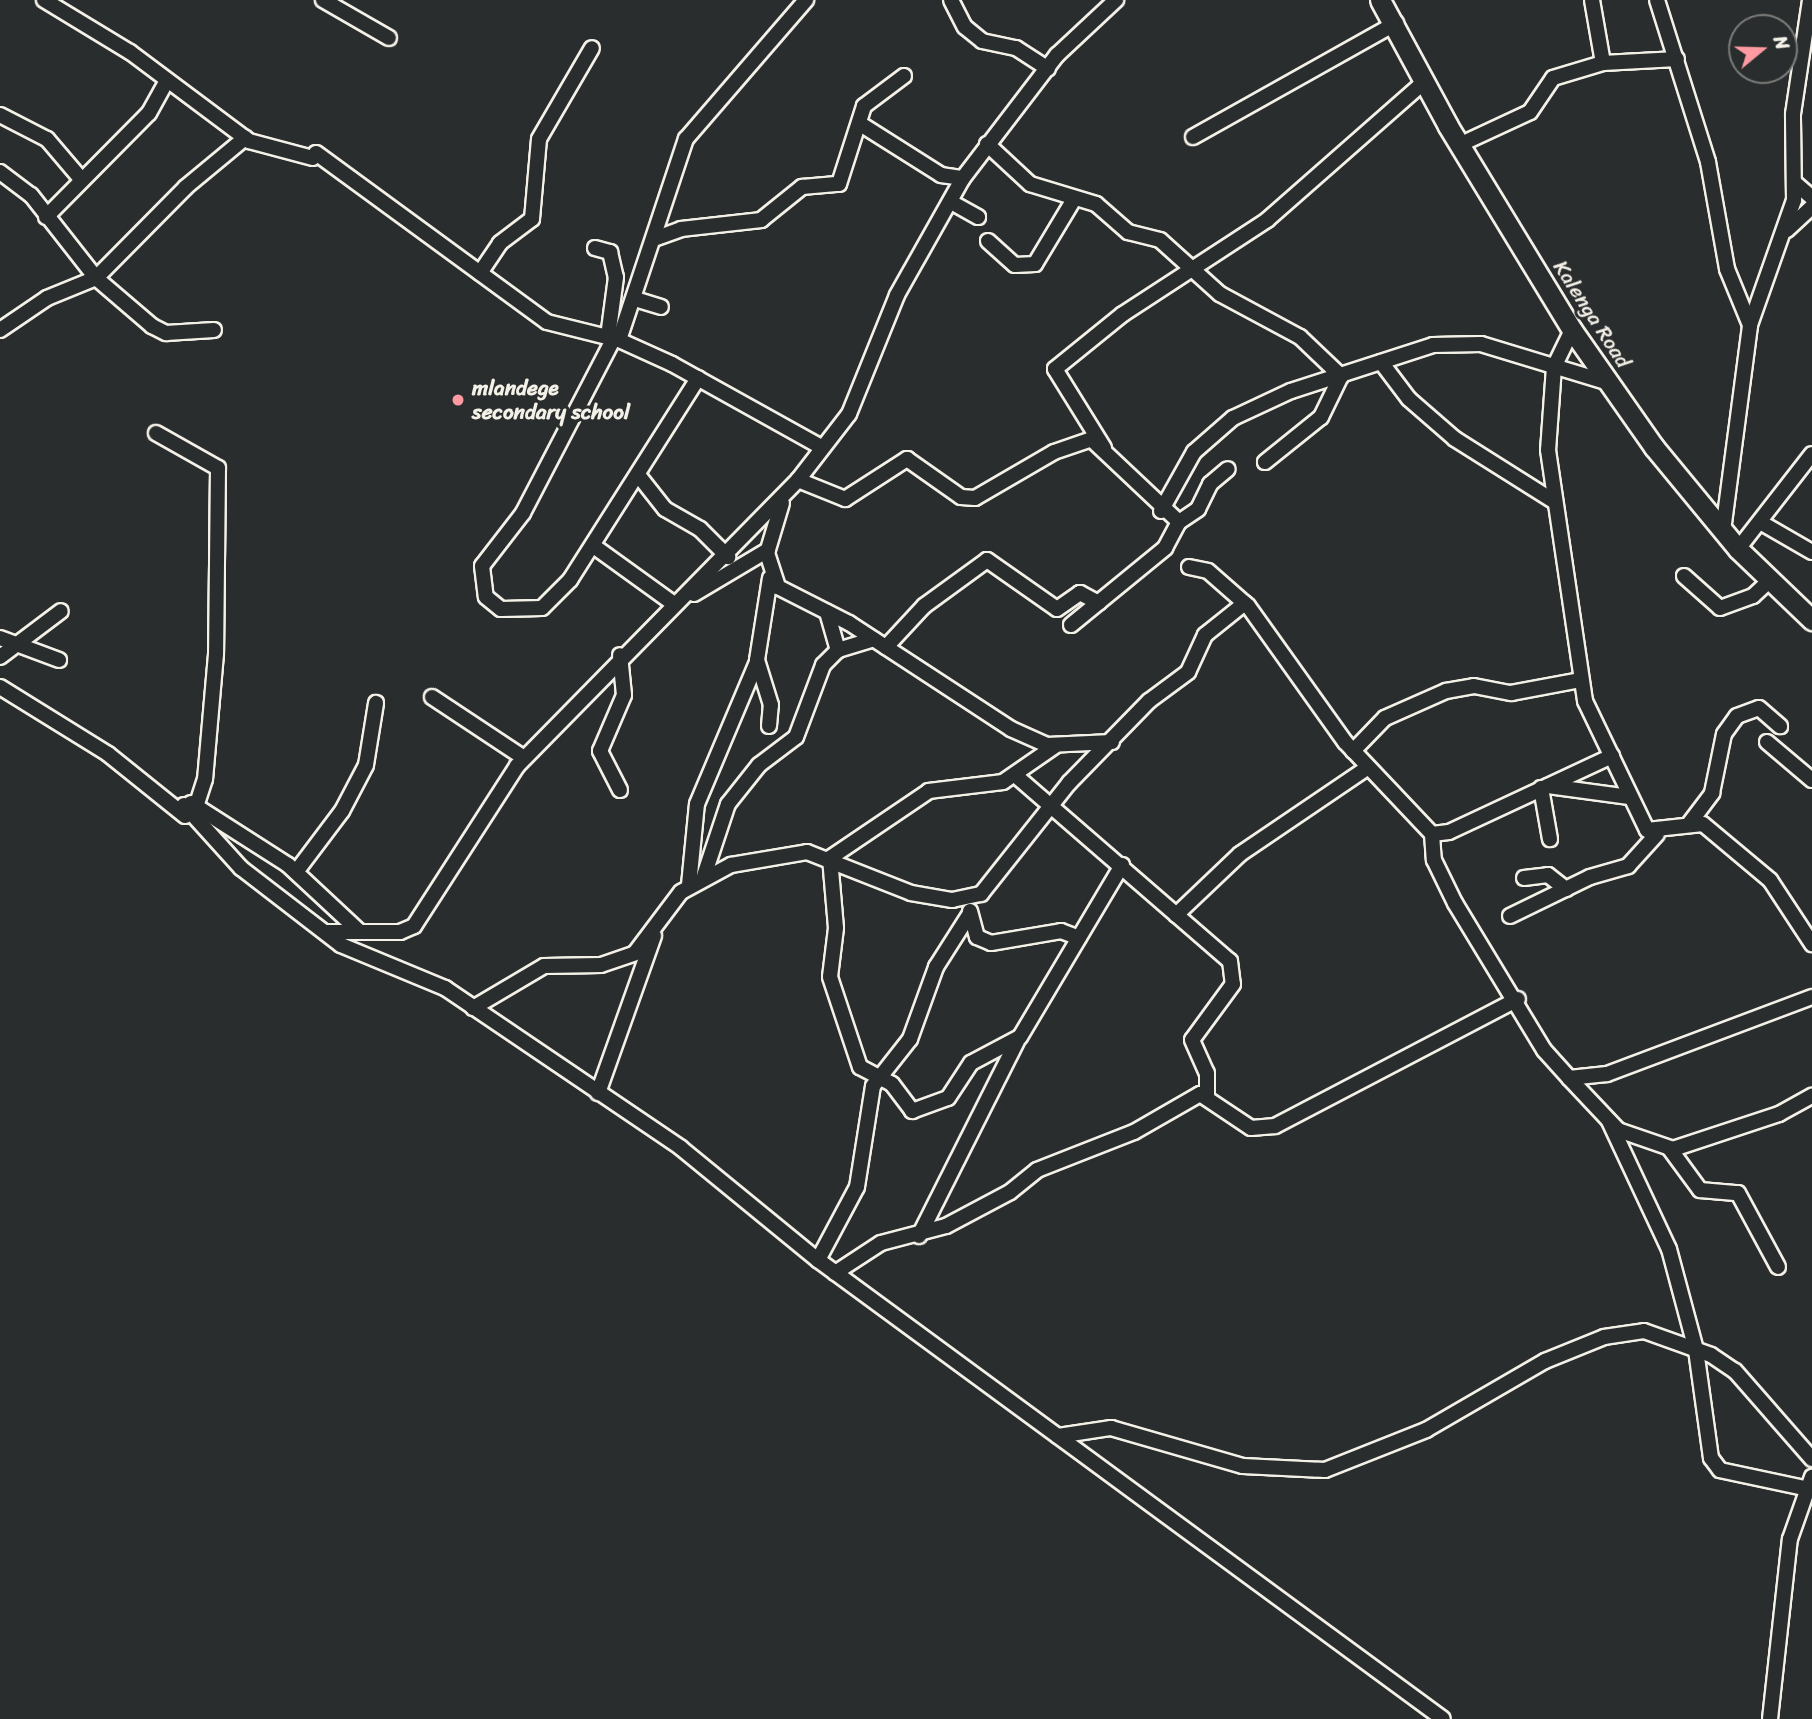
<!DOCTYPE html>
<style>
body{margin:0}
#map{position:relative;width:1812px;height:1719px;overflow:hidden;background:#2a2d2e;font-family:Sriracha,sans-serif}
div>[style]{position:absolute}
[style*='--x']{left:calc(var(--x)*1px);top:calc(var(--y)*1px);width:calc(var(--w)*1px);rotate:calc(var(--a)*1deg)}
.roads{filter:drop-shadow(2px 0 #f4f1e8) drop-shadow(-2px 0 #f4f1e8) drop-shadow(0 2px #f4f1e8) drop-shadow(0 -2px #f4f1e8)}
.street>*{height:14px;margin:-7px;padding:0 7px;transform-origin:7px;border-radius:7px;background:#2a2d2e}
.secondary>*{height:19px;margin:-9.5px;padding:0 9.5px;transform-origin:9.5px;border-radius:9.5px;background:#2a2d2e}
.dots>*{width:19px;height:19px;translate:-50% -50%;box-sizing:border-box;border:4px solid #2a2d2e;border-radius:50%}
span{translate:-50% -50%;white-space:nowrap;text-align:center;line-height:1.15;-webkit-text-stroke:6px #2a2d2e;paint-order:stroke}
.street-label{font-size:21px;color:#f4f1e8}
.poi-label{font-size:21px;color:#f4f1e8;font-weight:700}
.left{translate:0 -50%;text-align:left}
.north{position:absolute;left:1728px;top:14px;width:70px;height:70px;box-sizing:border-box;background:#2a2d2e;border:2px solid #7b7b78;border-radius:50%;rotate:71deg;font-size:19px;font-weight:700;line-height:28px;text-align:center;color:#f4f1e8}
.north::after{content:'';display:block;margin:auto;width:24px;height:32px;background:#ff9aa2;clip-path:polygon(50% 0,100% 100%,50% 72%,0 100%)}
</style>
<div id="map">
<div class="roads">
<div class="street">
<i style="--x:44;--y:0;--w:100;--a:31.2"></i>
<i style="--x:130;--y:52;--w:149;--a:36.8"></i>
<i style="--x:249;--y:141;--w:66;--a:14.9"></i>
<i style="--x:323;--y:0;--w:76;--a:29.9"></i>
<i style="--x:951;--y:0;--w:30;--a:63"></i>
<i style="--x:965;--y:27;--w:22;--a:39"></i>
<i style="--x:982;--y:41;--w:35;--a:12"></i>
<i style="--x:1016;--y:48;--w:38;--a:33"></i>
<i style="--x:1592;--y:0;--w:64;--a:80.1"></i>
<i style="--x:1657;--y:0;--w:170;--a:72.5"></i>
<i style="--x:1708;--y:162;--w:109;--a:79.9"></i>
<i style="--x:1727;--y:269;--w:61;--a:67.7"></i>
<i style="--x:0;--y:115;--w:53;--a:27.1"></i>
<i style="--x:47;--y:139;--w:52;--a:49.6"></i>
<i style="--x:862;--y:125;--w:93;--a:32.3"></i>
<i style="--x:941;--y:175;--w:22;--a:8"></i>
<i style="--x:1193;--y:137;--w:233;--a:-29.3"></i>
<i style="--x:987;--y:144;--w:59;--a:42.9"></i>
<i style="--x:1030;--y:184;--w:69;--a:16.9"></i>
<i style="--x:1096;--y:204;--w:43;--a:41.2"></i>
<i style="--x:1128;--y:232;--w:33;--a:14"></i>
<i style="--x:1160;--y:240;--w:81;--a:42"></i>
<i style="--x:1220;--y:294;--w:91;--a:28.3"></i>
<i style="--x:1300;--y:337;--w:57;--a:43.6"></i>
<i style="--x:1341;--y:376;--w:46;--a:116"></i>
<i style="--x:1321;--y:417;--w:72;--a:141.2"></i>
<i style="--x:1459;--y:145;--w:78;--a:-24.9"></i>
<i style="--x:1530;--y:112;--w:41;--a:-55.9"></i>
<i style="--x:1553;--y:78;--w:52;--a:-16.7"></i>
<i style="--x:1603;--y:63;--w:74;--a:-3.1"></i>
<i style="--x:316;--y:153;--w:286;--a:36.2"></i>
<i style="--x:547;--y:322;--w:74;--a:14"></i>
<i style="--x:619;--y:340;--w:58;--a:24.4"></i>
<i style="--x:672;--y:364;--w:171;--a:29.1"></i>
<i style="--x:0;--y:172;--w:39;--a:37"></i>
<i style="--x:31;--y:195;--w:105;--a:51.9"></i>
<i style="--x:96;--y:278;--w:74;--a:40.6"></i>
<i style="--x:152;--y:326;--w:16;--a:27"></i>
<i style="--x:166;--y:333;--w:48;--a:-3.6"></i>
<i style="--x:1795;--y:183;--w:23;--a:41"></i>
<i style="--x:951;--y:202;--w:31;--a:29"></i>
<i style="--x:46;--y:217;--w:146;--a:-45.3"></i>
<i style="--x:149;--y:113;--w:35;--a:-61"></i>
<i style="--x:1787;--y:230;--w:34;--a:-43"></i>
<i style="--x:654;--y:239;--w:29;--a:-20"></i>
<i style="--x:681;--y:229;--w:81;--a:-6.4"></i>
<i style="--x:761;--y:220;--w:53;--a:-38.8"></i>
<i style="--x:802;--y:187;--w:37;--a:-5"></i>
<i style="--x:839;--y:184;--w:82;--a:-72.2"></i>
<i style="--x:864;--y:106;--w:50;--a:-36.9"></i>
<i style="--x:988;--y:241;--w:36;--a:42"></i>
<i style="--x:1015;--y:265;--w:20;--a:-3"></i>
<i style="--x:1035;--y:264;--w:76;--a:-59"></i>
<i style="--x:595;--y:248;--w:16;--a:15"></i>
<i style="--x:610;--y:252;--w:26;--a:77"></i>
<i style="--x:616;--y:277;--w:61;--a:97.6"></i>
<i style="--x:480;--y:273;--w:36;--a:-56"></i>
<i style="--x:500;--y:243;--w:40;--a:-37"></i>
<i style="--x:532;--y:219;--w:80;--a:-85"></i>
<i style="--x:539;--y:139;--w:105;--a:-59.8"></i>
<i style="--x:635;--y:299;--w:27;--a:17"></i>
<i style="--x:0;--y:330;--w:57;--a:-34.2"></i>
<i style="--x:47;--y:298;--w:53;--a:-22.2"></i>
<i style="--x:96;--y:278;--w:128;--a:-45.3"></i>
<i style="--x:186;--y:187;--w:77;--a:-39.7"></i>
<i style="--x:1572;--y:330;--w:41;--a:115.9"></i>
<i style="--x:1554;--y:367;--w:83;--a:94.1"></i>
<i style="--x:1548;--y:450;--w:254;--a:81.6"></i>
<i style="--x:1585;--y:701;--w:143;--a:64.3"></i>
<i style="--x:1647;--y:830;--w:56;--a:-6.1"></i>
<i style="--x:1703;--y:824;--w:87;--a:39.9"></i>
<i style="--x:1770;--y:880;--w:77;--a:56.7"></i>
<i style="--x:614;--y:338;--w:197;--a:117.5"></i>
<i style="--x:523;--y:513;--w:67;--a:127.7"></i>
<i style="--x:482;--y:566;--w:31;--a:83"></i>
<i style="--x:486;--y:597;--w:19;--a:39"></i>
<i style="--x:501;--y:609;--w:41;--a:-1.4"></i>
<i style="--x:542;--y:608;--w:40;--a:-45"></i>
<i style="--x:570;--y:580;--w:239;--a:-57.6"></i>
<i style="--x:619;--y:340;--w:212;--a:-71.6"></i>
<i style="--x:686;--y:139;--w:184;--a:-49.2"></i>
<i style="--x:1381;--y:362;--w:46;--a:52.9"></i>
<i style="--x:1409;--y:399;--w:61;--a:41"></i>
<i style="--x:1455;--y:439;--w:118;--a:32.2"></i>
<i style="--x:156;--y:433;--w:71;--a:29.4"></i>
<i style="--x:218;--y:468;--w:186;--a:90.6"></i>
<i style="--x:216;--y:654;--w:125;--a:95"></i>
<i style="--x:205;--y:779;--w:28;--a:108"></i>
<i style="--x:1104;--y:448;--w:93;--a:-121.8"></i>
<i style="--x:1055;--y:369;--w:87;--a:-39"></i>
<i style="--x:1123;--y:314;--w:172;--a:-33.1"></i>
<i style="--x:1267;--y:220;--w:209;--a:-41.3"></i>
<i style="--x:639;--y:476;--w:42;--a:51.8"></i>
<i style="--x:665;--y:509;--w:40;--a:29.7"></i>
<i style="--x:700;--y:529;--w:40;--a:45"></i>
<i style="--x:798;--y:480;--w:51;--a:22"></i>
<i style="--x:845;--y:499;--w:74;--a:-32.8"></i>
<i style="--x:907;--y:459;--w:66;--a:35.1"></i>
<i style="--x:961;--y:497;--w:14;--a:4"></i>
<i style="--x:975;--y:498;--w:91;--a:-30.2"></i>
<i style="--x:1054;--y:452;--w:39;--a:-19"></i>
<i style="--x:1091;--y:439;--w:121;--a:43.3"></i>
<i style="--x:1179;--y:522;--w:23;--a:-34"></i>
<i style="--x:1198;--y:509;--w:28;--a:-64"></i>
<i style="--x:1210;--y:484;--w:23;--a:-40"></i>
<i style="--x:782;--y:503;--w:52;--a:106.7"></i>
<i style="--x:767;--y:553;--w:36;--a:72"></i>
<i style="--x:778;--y:587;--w:80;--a:26.9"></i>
<i style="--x:849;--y:623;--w:194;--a:33.2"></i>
<i style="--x:1011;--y:729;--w:39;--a:24"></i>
<i style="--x:1047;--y:745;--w:65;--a:-2.6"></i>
<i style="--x:1161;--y:511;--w:68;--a:-60.8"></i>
<i style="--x:1194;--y:452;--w:52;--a:-41.1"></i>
<i style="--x:1233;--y:418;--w:64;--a:-25"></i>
<i style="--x:1291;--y:391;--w:149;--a:-17.9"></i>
<i style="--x:1433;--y:345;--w:48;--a:-1.2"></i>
<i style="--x:1481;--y:344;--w:134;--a:16.9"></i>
<i style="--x:1760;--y:522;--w:60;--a:30"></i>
<i style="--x:1723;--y:531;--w:208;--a:-82.5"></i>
<i style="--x:1750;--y:325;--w:133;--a:-70.6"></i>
<i style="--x:1794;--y:200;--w:86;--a:-90.7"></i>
<i style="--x:1793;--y:114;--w:115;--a:-81.5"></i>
<i style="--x:595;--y:547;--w:97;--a:35.8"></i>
<i style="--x:1738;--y:549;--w:120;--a:-52.1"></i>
<i style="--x:1189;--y:567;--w:19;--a:12"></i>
<i style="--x:1208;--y:571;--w:53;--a:41.2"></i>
<i style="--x:1248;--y:606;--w:167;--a:54.5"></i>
<i style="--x:1345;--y:742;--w:127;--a:46.6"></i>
<i style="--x:1432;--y:834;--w:17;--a:-7"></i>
<i style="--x:1449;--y:832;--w:180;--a:-25"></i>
<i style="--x:1684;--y:576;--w:48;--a:41.6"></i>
<i style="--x:1720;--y:608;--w:35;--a:-20"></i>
<i style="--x:1753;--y:596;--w:22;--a:-43"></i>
<i style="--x:694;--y:594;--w:86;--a:-30.7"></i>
<i style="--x:827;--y:612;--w:40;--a:74"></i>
<i style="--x:1071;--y:625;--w:122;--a:-39.3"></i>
<i style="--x:1165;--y:548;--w:30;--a:-62"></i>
<i style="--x:0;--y:638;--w:63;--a:20.4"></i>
<i style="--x:886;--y:647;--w:56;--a:-47.2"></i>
<i style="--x:924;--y:606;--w:78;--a:-36.1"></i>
<i style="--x:987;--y:560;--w:85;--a:35"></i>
<i style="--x:1057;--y:609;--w:28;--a:-35"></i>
<i style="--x:1080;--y:593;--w:21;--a:28"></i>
<i style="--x:0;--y:657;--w:76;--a:-37"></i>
<i style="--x:0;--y:687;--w:127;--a:31.8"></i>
<i style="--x:108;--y:754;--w:99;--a:38.8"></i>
<i style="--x:432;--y:697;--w:110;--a:33.5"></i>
<i style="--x:769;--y:726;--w:21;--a:-85"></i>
<i style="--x:771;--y:705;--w:47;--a:-107.3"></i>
<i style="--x:757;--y:660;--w:83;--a:-81"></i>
<i style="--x:1767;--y:742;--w:59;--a:40.2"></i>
<i style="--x:1055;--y:746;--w:63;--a:145.3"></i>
<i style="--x:1003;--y:782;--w:75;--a:173.1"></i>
<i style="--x:929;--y:791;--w:120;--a:145.9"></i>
<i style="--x:830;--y:858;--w:70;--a:85.1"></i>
<i style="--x:836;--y:928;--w:49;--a:97"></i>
<i style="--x:830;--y:977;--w:95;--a:71.6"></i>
<i style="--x:860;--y:1067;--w:36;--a:28"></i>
<i style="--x:892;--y:1084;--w:34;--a:53"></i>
<i style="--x:912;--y:1111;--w:38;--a:-20"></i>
<i style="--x:948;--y:1098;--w:42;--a:-56.7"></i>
<i style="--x:971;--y:1063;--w:55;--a:-28"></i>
<i style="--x:1020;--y:1037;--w:200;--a:-59.3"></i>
<i style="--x:1353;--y:751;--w:46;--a:-45.9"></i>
<i style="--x:1385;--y:718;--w:67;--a:-23.9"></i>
<i style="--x:1446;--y:691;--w:28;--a:-10"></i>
<i style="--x:1474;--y:686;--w:38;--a:11"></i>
<i style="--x:1511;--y:693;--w:70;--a:-10.7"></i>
<i style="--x:1015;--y:775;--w:284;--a:40.9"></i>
<i style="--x:1230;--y:961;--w:23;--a:83"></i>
<i style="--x:1233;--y:984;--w:69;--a:126.2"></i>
<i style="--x:1192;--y:1040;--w:36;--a:66"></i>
<i style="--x:1207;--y:1073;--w:23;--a:90"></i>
<i style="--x:1548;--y:786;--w:82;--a:7.7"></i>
<i style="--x:1541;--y:788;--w:52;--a:80"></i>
<i style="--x:620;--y:790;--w:44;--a:-117.1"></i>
<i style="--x:600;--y:751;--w:61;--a:-66.8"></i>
<i style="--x:624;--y:695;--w:40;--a:-95.7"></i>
<i style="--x:191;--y:803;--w:115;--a:32.6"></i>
<i style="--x:288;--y:865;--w:97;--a:42.9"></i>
<i style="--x:184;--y:805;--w:85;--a:47.9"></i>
<i style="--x:241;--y:868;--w:126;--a:37.6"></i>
<i style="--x:341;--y:945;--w:113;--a:22.5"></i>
<i style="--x:445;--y:988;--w:285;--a:34.1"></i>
<i style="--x:681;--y:1148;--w:177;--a:39.3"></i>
<i style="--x:818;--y:1260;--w:775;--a:36.29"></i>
<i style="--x:1689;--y:824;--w:39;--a:-53"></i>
<i style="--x:1712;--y:793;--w:60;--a:-78.5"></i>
<i style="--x:1724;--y:734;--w:22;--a:-54"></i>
<i style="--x:1737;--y:716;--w:23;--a:-20"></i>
<i style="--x:1759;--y:708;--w:28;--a:41"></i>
<i style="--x:1432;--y:834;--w:26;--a:86"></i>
<i style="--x:1434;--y:860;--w:48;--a:64"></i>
<i style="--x:1455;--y:903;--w:172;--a:58.8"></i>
<i style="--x:1544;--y:1050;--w:38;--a:48"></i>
<i style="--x:1569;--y:1078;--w:38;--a:-6"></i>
<i style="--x:1607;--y:1074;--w:219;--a:-20.6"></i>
<i style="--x:296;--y:872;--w:76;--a:-53"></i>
<i style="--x:342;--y:811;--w:52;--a:-62.4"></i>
<i style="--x:366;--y:765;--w:63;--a:-80.8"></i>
<i style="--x:704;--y:876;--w:76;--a:-71.6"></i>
<i style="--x:728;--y:804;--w:50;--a:-51.5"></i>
<i style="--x:759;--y:765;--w:46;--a:-37.1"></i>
<i style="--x:796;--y:737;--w:77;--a:-69.4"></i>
<i style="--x:823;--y:665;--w:21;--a:-45"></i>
<i style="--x:838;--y:650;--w:37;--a:-17"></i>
<i style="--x:1524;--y:878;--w:24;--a:-7"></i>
<i style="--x:1548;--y:875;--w:23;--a:38"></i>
<i style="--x:689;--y:885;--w:81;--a:-84.4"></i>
<i style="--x:697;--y:804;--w:154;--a:-67.1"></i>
<i style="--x:970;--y:911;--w:27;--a:75"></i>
<i style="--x:977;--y:937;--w:15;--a:23"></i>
<i style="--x:991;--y:943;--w:71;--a:-9.7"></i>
<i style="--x:1061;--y:931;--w:19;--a:21"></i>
<i style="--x:1176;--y:915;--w:88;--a:-43.6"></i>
<i style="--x:1240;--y:854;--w:153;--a:-34.1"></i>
<i style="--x:1510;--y:916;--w:89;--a:-26"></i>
<i style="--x:1590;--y:877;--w:40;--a:-16"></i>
<i style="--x:1628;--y:866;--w:43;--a:-47.8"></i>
<i style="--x:328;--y:932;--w:72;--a:0"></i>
<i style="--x:400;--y:932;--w:15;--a:-23"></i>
<i style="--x:414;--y:926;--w:190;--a:-57.2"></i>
<i style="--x:517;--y:766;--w:401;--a:-45.5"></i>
<i style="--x:798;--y:480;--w:83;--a:-52.3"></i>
<i style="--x:849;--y:414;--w:128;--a:-68"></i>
<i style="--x:897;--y:295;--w:134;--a:-60.6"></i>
<i style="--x:963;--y:178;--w:155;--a:-52.6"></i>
<i style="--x:1057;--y:55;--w:81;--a:-43"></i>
<i style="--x:473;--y:1008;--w:82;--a:-30.6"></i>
<i style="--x:544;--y:966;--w:57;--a:-1"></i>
<i style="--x:601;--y:965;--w:36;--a:-19"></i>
<i style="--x:635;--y:953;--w:76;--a:-53"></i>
<i style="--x:681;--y:892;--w:57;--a:-28.4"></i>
<i style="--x:731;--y:865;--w:77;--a:-9.7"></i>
<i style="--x:807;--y:852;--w:112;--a:21.5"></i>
<i style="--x:911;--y:893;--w:42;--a:9.7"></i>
<i style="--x:952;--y:900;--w:30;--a:-12"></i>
<i style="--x:981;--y:894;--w:142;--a:-51.6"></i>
<i style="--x:1069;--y:783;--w:115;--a:-45.7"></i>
<i style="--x:1149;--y:701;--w:49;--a:-36.6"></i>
<i style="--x:1188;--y:672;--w:41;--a:-65.3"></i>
<i style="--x:1205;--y:635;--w:51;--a:-38.7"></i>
<i style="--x:1569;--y:1078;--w:71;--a:46.7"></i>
<i style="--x:1618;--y:1130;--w:58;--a:19.1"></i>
<i style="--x:1673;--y:1149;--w:112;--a:-18.3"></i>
<i style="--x:1779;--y:1114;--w:38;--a:-29"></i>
<i style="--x:598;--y:1093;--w:167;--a:-70.4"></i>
<i style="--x:1609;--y:1121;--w:141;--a:64.9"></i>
<i style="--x:1669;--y:1249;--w:105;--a:75"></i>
<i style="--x:1696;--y:1350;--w:109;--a:82.1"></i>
<i style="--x:1711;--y:1458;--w:15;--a:53"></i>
<i style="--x:1720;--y:1470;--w:87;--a:12"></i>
<i style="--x:1670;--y:1149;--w:51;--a:53.8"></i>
<i style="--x:1700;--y:1190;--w:38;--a:5"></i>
<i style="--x:1738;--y:1193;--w:84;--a:61.6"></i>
<i style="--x:919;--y:1236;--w:218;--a:-63.3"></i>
<i style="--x:818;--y:1260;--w:83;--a:-61.9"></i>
<i style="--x:857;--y:1187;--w:102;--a:-81"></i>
<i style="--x:873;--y:1086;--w:60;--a:-51.8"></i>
<i style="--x:910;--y:1039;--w:77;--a:-70.1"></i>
<i style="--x:936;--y:967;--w:62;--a:-57.6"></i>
<i style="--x:835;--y:1273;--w:55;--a:-33.1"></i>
<i style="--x:881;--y:1243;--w:67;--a:-14.7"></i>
<i style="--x:946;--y:1226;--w:72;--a:-28"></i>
<i style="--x:1010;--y:1192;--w:35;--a:-39"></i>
<i style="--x:1037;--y:1170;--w:104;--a:-21.4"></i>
<i style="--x:1134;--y:1132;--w:76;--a:-29.9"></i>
<i style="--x:1200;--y:1094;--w:61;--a:33.7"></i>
<i style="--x:1251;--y:1128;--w:24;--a:-5"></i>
<i style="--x:1275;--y:1126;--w:274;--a:-27.6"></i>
<i style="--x:1058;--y:1436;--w:54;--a:-8.6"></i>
<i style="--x:1111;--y:1428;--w:137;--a:16.1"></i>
<i style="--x:1243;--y:1466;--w:82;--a:2.8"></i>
<i style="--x:1325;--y:1470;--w:109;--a:-21.6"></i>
<i style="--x:1426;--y:1430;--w:138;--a:-30.1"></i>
<i style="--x:1545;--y:1361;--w:64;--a:-22.1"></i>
<i style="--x:1604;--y:1337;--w:40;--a:-8.5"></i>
<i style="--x:1644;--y:1331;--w:71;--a:19.7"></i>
<i style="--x:1711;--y:1355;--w:29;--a:34"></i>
<i style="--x:1735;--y:1371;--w:117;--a:48.8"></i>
<i style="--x:1770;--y:1719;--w:181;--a:-83.7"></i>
<i style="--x:1790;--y:1539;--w:66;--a:-70.5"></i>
</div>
<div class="secondary">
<i style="--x:1380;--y:0;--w:143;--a:61.6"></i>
<i style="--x:1448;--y:126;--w:239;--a:58.7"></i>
<i style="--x:1572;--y:330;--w:143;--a:55"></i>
<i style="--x:1654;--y:447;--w:132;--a:50.5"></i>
<i style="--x:1738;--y:549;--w:103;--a:43.8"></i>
</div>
</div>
<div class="dots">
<i style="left:458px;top:400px;background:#ff9aa2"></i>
</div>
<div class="street-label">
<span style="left:1592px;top:314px;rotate:57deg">Kalenga Road</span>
</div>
<div class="poi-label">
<span class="left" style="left:472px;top:400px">mlandege<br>secondary school</span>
</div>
<div class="north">N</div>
</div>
